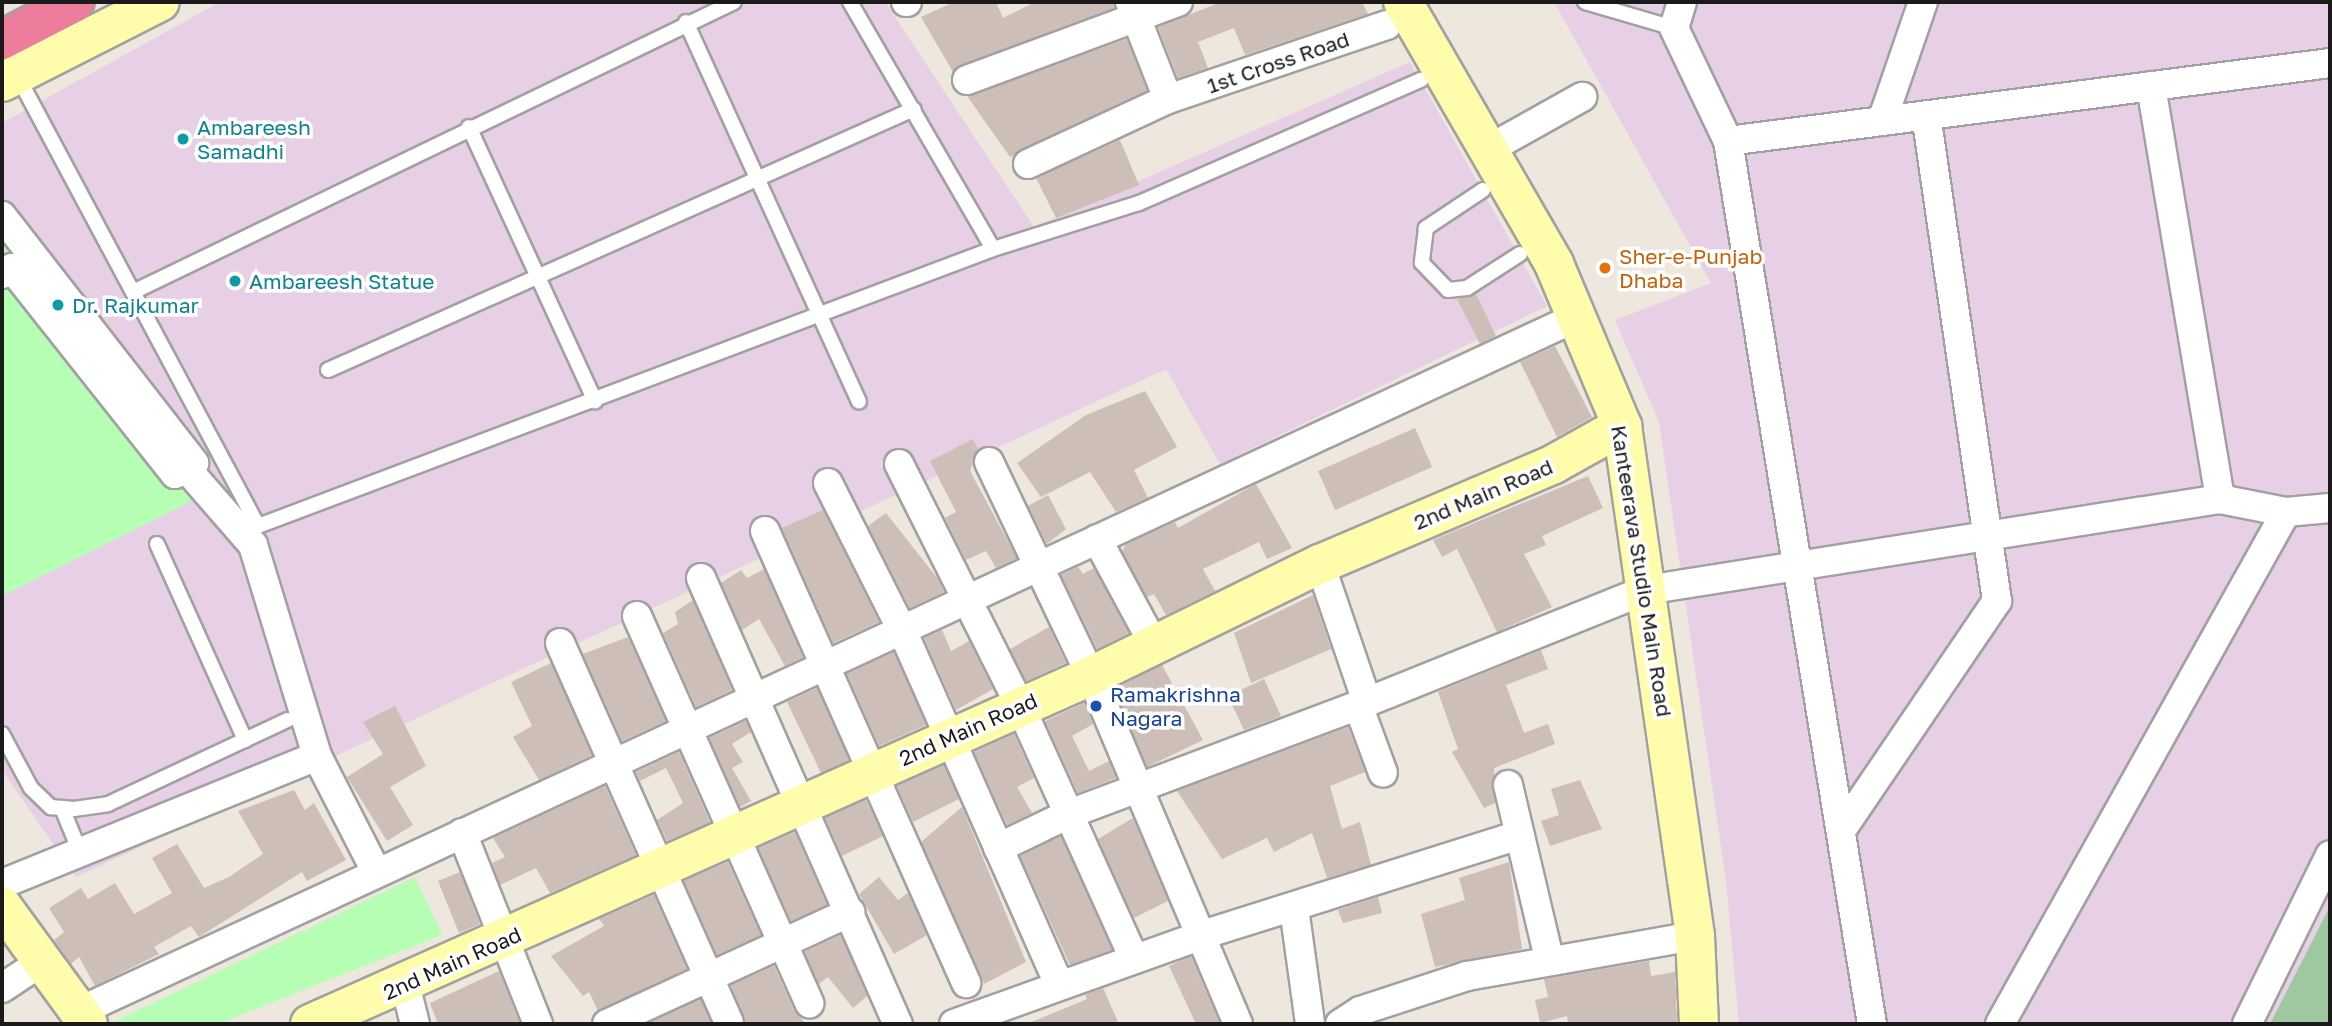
<!DOCTYPE html>
<style>
body{margin:0}
#map{position:relative;width:2332px;height:1026px;overflow:hidden;background:#ede7de;font-family:"Golos Text",sans-serif}
div>[style]{position:absolute}
[style*='--x']{left:calc(var(--x)*1px);top:calc(var(--y)*1px);width:calc(var(--w)*1px);rotate:calc(var(--a)*1deg)}
.industrial>*{inset:0;background:#e7cfe5}
.cemetery>*{inset:0;background:#9dc8a0}
.park>*{inset:0;background:#b5feb4}
.building>*{inset:0;background:#cdbfb7}
.roads{filter:drop-shadow(2px 0 #a1a1a1) drop-shadow(-2px 0 #a1a1a1) drop-shadow(0 2px #a1a1a1) drop-shadow(0 -2px #a1a1a1)}
.lane>*{height:14px;margin:-7px;padding:0 7px;transform-origin:7px;border-radius:7px;background:#fff}
.street>*{height:28px;margin:-14px;padding:0 14px;transform-origin:14px;border-radius:14px;background:#fff}
.secondary>*{height:38px;margin:-19px;padding:0 19px;transform-origin:19px;border-radius:19px;background:#fffcab}
.highway>*{height:38px;margin:-19px;padding:0 19px;transform-origin:19px;border-radius:19px;background:#ee7d9c}
.dots>*{width:19px;height:19px;translate:-50% -50%;box-sizing:border-box;border:4px solid #fff;border-radius:50%}
span{translate:-50% -50%;white-space:nowrap;text-align:center;line-height:1.15;-webkit-text-stroke:7px #fff;paint-order:stroke}
.street-label{font-size:21px;color:#1a1a1a}
.culture-label{font-size:21px;color:#0d838f}
.left{translate:0 -50%;text-align:left}
.food-label{font-size:21px;color:#c56008}
.transit-label{font-size:21px;color:#164399}
.frame{position:absolute;inset:0;border:4px solid #1a1a1a;pointer-events:none}
</style>
<div id="map">
<div class="industrial">
<i style="clip-path:polygon(220px 2px,885px 2px,1034px 227px,1410px 62px,1547px 306px,1220px 464px,1166px 369px,76px 877px,2px 770px,2px 123px)"></i>
<i style="clip-path:polygon(1554px 2px,2330px 2px,2330px 906px,2270px 1024px,1739px 1024px,1726px 881px,1659px 422px,1615px 320px,1711px 283px)"></i>
</div>
<div class="cemetery">
<i style="clip-path:polygon(2330px 906px,2330px 1024px,2270px 1024px)"></i>
</div>
<div class="park">
<i style="clip-path:polygon(2px 197px,222px 486px,2px 596px)"></i>
<i style="clip-path:polygon(415px 877px,442px 935px,218px 1024px,114px 1022px)"></i>
</div>
<div class="building">
<i style="clip-path:polygon(954px 2px,996px 2px,1003px 18px,1035px 2px,1114px 2px,1114px 8px,953px 72px,921px 17px)"></i>
<i style="clip-path:polygon(1221px 2px,1362px 2px,1368px 14px,1245px 55px,1234px 28px,1198px 42px,1208px 68px,1178px 78px,1158px 27px)"></i>
<i style="clip-path:polygon(1127px 39px,1147px 91px,1010px 157px,967px 96px)"></i>
<i style="clip-path:polygon(1120px 140px,1139px 185px,1056px 218px,1036px 178px)"></i>
<i style="clip-path:polygon(1476px 294px,1496px 336px,1480px 344px,1457px 299px)"></i>
<i style="clip-path:polygon(1555px 346px,1592px 417px,1557px 437px,1520px 362px)"></i>
<i style="clip-path:polygon(1145px 391px,1177px 447px,1134px 470px,1148px 498px,1116px 512px,1090px 472px,1041px 497px,1017px 463px,1086px 415px)"></i>
<i style="clip-path:polygon(1415px 428px,1432px 467px,1335px 510px,1318px 471px)"></i>
<i style="clip-path:polygon(973px 439px,978px 450px,970px 471px,1017px 558px,996px 568px,986px 551px,966px 560px,945px 518px,956px 512px,930px 461px)"></i>
<i style="clip-path:polygon(1588px 476px,1603px 508px,1542px 536px,1546px 545px,1524px 554px,1552px 607px,1497px 632px,1457px 549px,1442px 557px,1433px 540px)"></i>
<i style="clip-path:polygon(1256px 484px,1292px 548px,1267px 559px,1259px 542px,1203px 569px,1215px 591px,1166px 615px,1154px 594px,1147px 597px,1122px 551px,1126px 544px,1175px 522px,1178px 528px)"></i>
<i style="clip-path:polygon(1048px 495px,1066px 529px,1047px 544px,1028px 506px)"></i>
<i style="clip-path:polygon(823px 510px,879px 622px,833px 643px,782px 528px)"></i>
<i style="clip-path:polygon(886px 513px,938px 579px,944px 592px,910px 608px,868px 526px)"></i>
<i style="clip-path:polygon(1078px 567px,1083px 574px,1094px 568px,1129px 633px,1097px 649px,1061px 575px)"></i>
<i style="clip-path:polygon(764px 569px,803px 657px,785px 666px,759px 619px,742px 630px,721px 583px,741px 570px,747px 578px)"></i>
<i style="clip-path:polygon(1313px 595px,1331px 649px,1251px 683px,1234px 633px)"></i>
<i style="clip-path:polygon(693px 600px,732px 690px,696px 707px,663px 633px,678px 624px,675px 612px)"></i>
<i style="clip-path:polygon(1049px 627px,1066px 663px,1026px 681px,1010px 649px)"></i>
<i style="clip-path:polygon(942px 630px,951px 651px,969px 641px,993px 689px,956px 710px,924px 638px)"></i>
<i style="clip-path:polygon(628px 637px,666px 721px,622px 741px,583px 654px)"></i>
<i style="clip-path:polygon(1541px 650px,1548px 669px,1506px 685px,1524px 733px,1548px 724px,1555px 744px,1494px 768px,1495px 803px,1484px 808px,1452px 752px,1458px 749px,1438px 692px)"></i>
<i style="clip-path:polygon(894px 652px,926px 725px,879px 746px,847px 674px)"></i>
<i style="clip-path:polygon(551px 663px,592px 755px,539px 780px,513px 737px,532px 726px,511px 682px)"></i>
<i style="clip-path:polygon(1162px 665px,1203px 740px,1147px 767px,1114px 689px)"></i>
<i style="clip-path:polygon(1264px 679px,1281px 716px,1244px 730px,1228px 696px)"></i>
<i style="clip-path:polygon(817px 688px,849px 760px,821px 773px,787px 702px)"></i>
<i style="clip-path:polygon(1084px 703px,1093px 724px,1072px 736px,1089px 771px,1109px 761px,1116px 778px,1078px 793px,1045px 721px)"></i>
<i style="clip-path:polygon(395px 706px,426px 766px,390px 787px,413px 825px,387px 841px,347px 777px,383px 754px,363px 722px)"></i>
<i style="clip-path:polygon(746px 721px,751px 732px,732px 744px,743px 762px,732px 768px,751px 801px,740px 807px,709px 738px)"></i>
<i style="clip-path:polygon(1348px 727px,1365px 772px,1330px 786px,1342px 829px,1360px 822px,1371px 865px,1327px 878px,1312px 833px,1274px 852px,1267px 838px,1222px 859px,1177px 791px)"></i>
<i style="clip-path:polygon(1014px 734px,1034px 778px,1017px 787px,1032px 813px,1007px 825px,974px 752px)"></i>
<i style="clip-path:polygon(679px 752px,710px 822px,667px 841px,657px 820px,683px 803px,666px 768px,640px 781px,636px 772px)"></i>
<i style="clip-path:polygon(944px 765px,959px 799px,913px 822px,897px 786px)"></i>
<i style="clip-path:polygon(1580px 780px,1602px 829px,1550px 846px,1541px 821px,1559px 815px,1551px 789px)"></i>
<i style="clip-path:polygon(605px 786px,636px 855px,550px 893px,536px 868px,500px 885px,492px 863px,505px 857px,493px 838px)"></i>
<i style="clip-path:polygon(294px 790px,305px 810px,314px 803px,346px 860px,307px 881px,302px 872px,199px 937px,191px 926px,154px 947px,159px 954px,95px 986px,79px 957px,71px 964px,54px 940px,64px 932px,49px 908px,81px 888px,88px 899px,115px 883px,134px 914px,172px 893px,152px 858px,177px 844px,204px 888px,229px 877px,263px 854px,238px 811px)"></i>
<i style="clip-path:polygon(866px 800px,883px 836px,842px 856px,825px 818px)"></i>
<i style="clip-path:polygon(962px 807px,1026px 962px,984px 984px,921px 842px)"></i>
<i style="clip-path:polygon(1133px 818px,1168px 901px,1134px 918px,1098px 839px)"></i>
<i style="clip-path:polygon(795px 832px,827px 905px,791px 921px,758px 848px)"></i>
<i style="clip-path:polygon(1061px 836px,1112px 950px,1070px 965px,1020px 856px)"></i>
<i style="clip-path:polygon(728px 862px,761px 935px,717px 955px,684px 881px)"></i>
<i style="clip-path:polygon(1509px 862px,1522px 949px,1435px 967px,1421px 914px,1465px 900px,1459px 878px)"></i>
<i style="clip-path:polygon(460px 872px,480px 924px,459px 933px,438px 881px)"></i>
<i style="clip-path:polygon(879px 877px,898px 900px,908px 893px,927px 935px,894px 954px,859px 894px)"></i>
<i style="clip-path:polygon(654px 895px,687px 969px,598px 1011px,589px 992px,583px 996px,551px 956px,604px 926px,599px 919px)"></i>
<i style="clip-path:polygon(1378px 897px,1382px 913px,1343px 923px,1338px 910px)"></i>
<i style="clip-path:polygon(841px 935px,867px 996px,853px 1008px,828px 977px,819px 984px,804px 952px)"></i>
<i style="clip-path:polygon(1191px 956px,1220px 1024px,1196px 1024px,1169px 966px)"></i>
<i style="clip-path:polygon(1649px 961px,1651px 976px,1675px 972px,1677px 1024px,1568px 1024px,1567px 1016px,1540px 1023px,1535px 1000px,1548px 997px,1544px 979px)"></i>
<i style="clip-path:polygon(774px 966px,794px 1010px,806px 1024px,745px 1024px,731px 985px)"></i>
<i style="clip-path:polygon(499px 971px,520px 1024px,438px 1024px,430px 1003px)"></i>
<i style="clip-path:polygon(1103px 988px,1119px 1024px,1027px 1024px,1087px 999px,1085px 995px)"></i>
<i style="clip-path:polygon(701px 999px,712px 1024px,646px 1024px)"></i>
</div>
<div class="roads">
<div class="lane">
<i style="--x:850;--y:2;--w:285;--a:59.9"></i>
<i style="--x:1585;--y:2;--w:93;--a:16.3"></i>
<i style="--x:686;--y:22;--w:417;--a:65.5"></i>
<i style="--x:18;--y:77;--w:244;--a:61.9"></i>
<i style="--x:133;--y:292;--w:667;--a:-25.76"></i>
<i style="--x:469;--y:127;--w:302;--a:65.3"></i>
<i style="--x:1483;--y:190;--w:69;--a:146.3"></i>
<i style="--x:1426;--y:228;--w:35;--a:97"></i>
<i style="--x:1422;--y:263;--w:37;--a:46"></i>
<i style="--x:1448;--y:290;--w:19;--a:-6"></i>
<i style="--x:1467;--y:288;--w:63;--a:-32.7"></i>
<i style="--x:133;--y:292;--w:265;--a:61.9"></i>
<i style="--x:258;--y:526;--w:785;--a:-20.65"></i>
<i style="--x:993;--y:249;--w:153;--a:-17.5"></i>
<i style="--x:1139;--y:203;--w:308;--a:-23.6"></i>
<i style="--x:328;--y:370;--w:641;--a:-24.01"></i>
<i style="--x:157;--y:544;--w:215;--a:65.8"></i>
<i style="--x:2;--y:734;--w:61;--a:61.8"></i>
<i style="--x:31;--y:788;--w:28;--a:44"></i>
<i style="--x:51;--y:807;--w:23;--a:5"></i>
<i style="--x:74;--y:809;--w:34;--a:-8"></i>
<i style="--x:108;--y:804;--w:198;--a:-25.1"></i>
<i style="--x:62;--y:808;--w:48;--a:67.8"></i>
</div>
<div class="street">
<i style="--x:906;--y:2;--w:1;--a:0"></i>
<i style="--x:1682;--y:2;--w:27;--a:107"></i>
<i style="--x:1674;--y:28;--w:125;--a:64.5"></i>
<i style="--x:1728;--y:141;--w:895;--a:80.74"></i>
<i style="--x:967;--y:80;--w:225;--a:-20.3"></i>
<i style="--x:2151;--y:86;--w:419;--a:80.5"></i>
<i style="--x:1168;--y:99;--w:231;--a:-18.7"></i>
<i style="--x:1882;--y:121;--w:126;--a:-71"></i>
<i style="--x:1728;--y:141;--w:607;--a:-7.38"></i>
<i style="--x:1489;--y:149;--w:107;--a:-29.2"></i>
<i style="--x:1028;--y:164;--w:154;--a:-24.9"></i>
<i style="--x:1168;--y:99;--w:104;--a:-111.4"></i>
<i style="--x:2;--y:216;--w:313;--a:52.1"></i>
<i style="--x:194;--y:463;--w:22;--a:150"></i>
<i style="--x:175;--y:474;--w:263;--a:-128.4"></i>
<i style="--x:12;--y:268;--w:12;--a:149"></i>
<i style="--x:989;--y:462;--w:237;--a:64.5"></i>
<i style="--x:1091;--y:676;--w:378;--a:67.1"></i>
<i style="--x:899;--y:464;--w:271;--a:63.4"></i>
<i style="--x:1020;--y:706;--w:277;--a:65.7"></i>
<i style="--x:186;--y:468;--w:102;--a:49"></i>
<i style="--x:253;--y:545;--w:220;--a:73.1"></i>
<i style="--x:828;--y:483;--w:165;--a:63.3"></i>
<i style="--x:902;--y:630;--w:387;--a:66.1"></i>
<i style="--x:765;--y:531;--w:495;--a:66"></i>
<i style="--x:1097;--y:539;--w:120;--a:61.7"></i>
<i style="--x:1320;--y:564;--w:146;--a:71.2"></i>
<i style="--x:1367;--y:702;--w:301;--a:-21.9"></i>
<i style="--x:1646;--y:590;--w:581;--a:-9.01"></i>
<i style="--x:2220;--y:499;--w:67;--a:11.1"></i>
<i style="--x:2286;--y:512;--w:44;--a:-5.2"></i>
<i style="--x:701;--y:578;--w:488;--a:66.2"></i>
<i style="--x:637;--y:616;--w:424;--a:66"></i>
<i style="--x:560;--y:643;--w:415;--a:66"></i>
<i style="--x:1358;--y:705;--w:72;--a:69.8"></i>
<i style="--x:1508;--y:785;--w:179;--a:76.7"></i>
<i style="--x:1842;--y:829;--w:276;--a:-55.8"></i>
<i style="--x:1997;--y:601;--w:491;--a:-98.3"></i>
<i style="--x:462;--y:833;--w:206;--a:68.3"></i>
<i style="--x:998;--y:848;--w:79;--a:-25.6"></i>
<i style="--x:1069;--y:814;--w:318;--a:-20.6"></i>
<i style="--x:2;--y:884;--w:340;--a:-22.1"></i>
<i style="--x:317;--y:756;--w:131;--a:62.9"></i>
<i style="--x:1294;--y:908;--w:117;--a:82.1"></i>
<i style="--x:405;--y:984;--w:41;--a:76"></i>
<i style="--x:2;--y:988;--w:49;--a:-33.4"></i>
<i style="--x:80;--y:1011;--w:1650;--a:-24.87"></i>
<i style="--x:607;--y:1024;--w:268;--a:-24.7"></i>
<i style="--x:954;--y:1024;--w:263;--a:-19.7"></i>
<i style="--x:1202;--y:935;--w:333;--a:-17.5"></i>
<i style="--x:1340;--y:1024;--w:24;--a:-33"></i>
<i style="--x:1360;--y:1011;--w:113;--a:-18.1"></i>
<i style="--x:1467;--y:976;--w:231;--a:-10"></i>
<i style="--x:2000;--y:1024;--w:586;--a:-60.81"></i>
<i style="--x:2247;--y:1024;--w:188;--a:-63.8"></i>
</div>
<div class="secondary">
<i style="--x:1403;--y:2;--w:302;--a:60"></i>
<i style="--x:1554;--y:264;--w:176;--a:67.2"></i>
<i style="--x:1622;--y:426;--w:515;--a:81.85"></i>
<i style="--x:1695;--y:936;--w:88;--a:87.4"></i>
<i style="--x:2;--y:82;--w:177;--a:-26.9"></i>
<i style="--x:2;--y:906;--w:146;--a:53.9"></i>
<i style="--x:310;--y:1024;--w:855;--a:-24.02"></i>
<i style="--x:1091;--y:676;--w:255;--a:-26.1"></i>
<i style="--x:1320;--y:564;--w:254;--a:-23.1"></i>
<i style="--x:1554;--y:464;--w:78;--a:-29.2"></i>
</div>
<div class="highway">
<i style="--x:2;--y:40;--w:82;--a:-27.5"></i>
</div>
</div>
<div class="dots">
<i style="left:183px;top:139px;background:#0f9aa8"></i>
<i style="left:1605px;top:268px;background:#e8710a"></i>
<i style="left:235px;top:281px;background:#0f9aa8"></i>
<i style="left:58px;top:305px;background:#0f9aa8"></i>
<i style="left:1096px;top:706px;background:#1a4fb4"></i>
</div>
<div class="street-label">
<span style="left:1278px;top:62px;rotate:-19deg">1st Cross Road</span>
<span style="left:1483px;top:494px;rotate:-23deg">2nd Main Road</span>
<span style="left:1642px;top:571px;rotate:81deg">Kanteerava Studio Main Road</span>
<span style="left:968px;top:729px;rotate:-24deg">2nd Main Road</span>
<span style="left:452px;top:963px;rotate:-24deg">2nd Main Road</span>
</div>
<div class="culture-label">
<span class="left" style="left:197px;top:139px">Ambareesh<br>Samadhi</span>
<span class="left" style="left:249px;top:281px">Ambareesh Statue</span>
<span class="left" style="left:72px;top:305px">Dr. Rajkumar</span>
</div>
<div class="food-label">
<span class="left" style="left:1619px;top:268px">Sher-e-Punjab<br>Dhaba</span>
</div>
<div class="transit-label">
<span class="left" style="left:1110px;top:706px">Ramakrishna<br>Nagara</span>
</div>
<div class="frame"></div>
</div>
